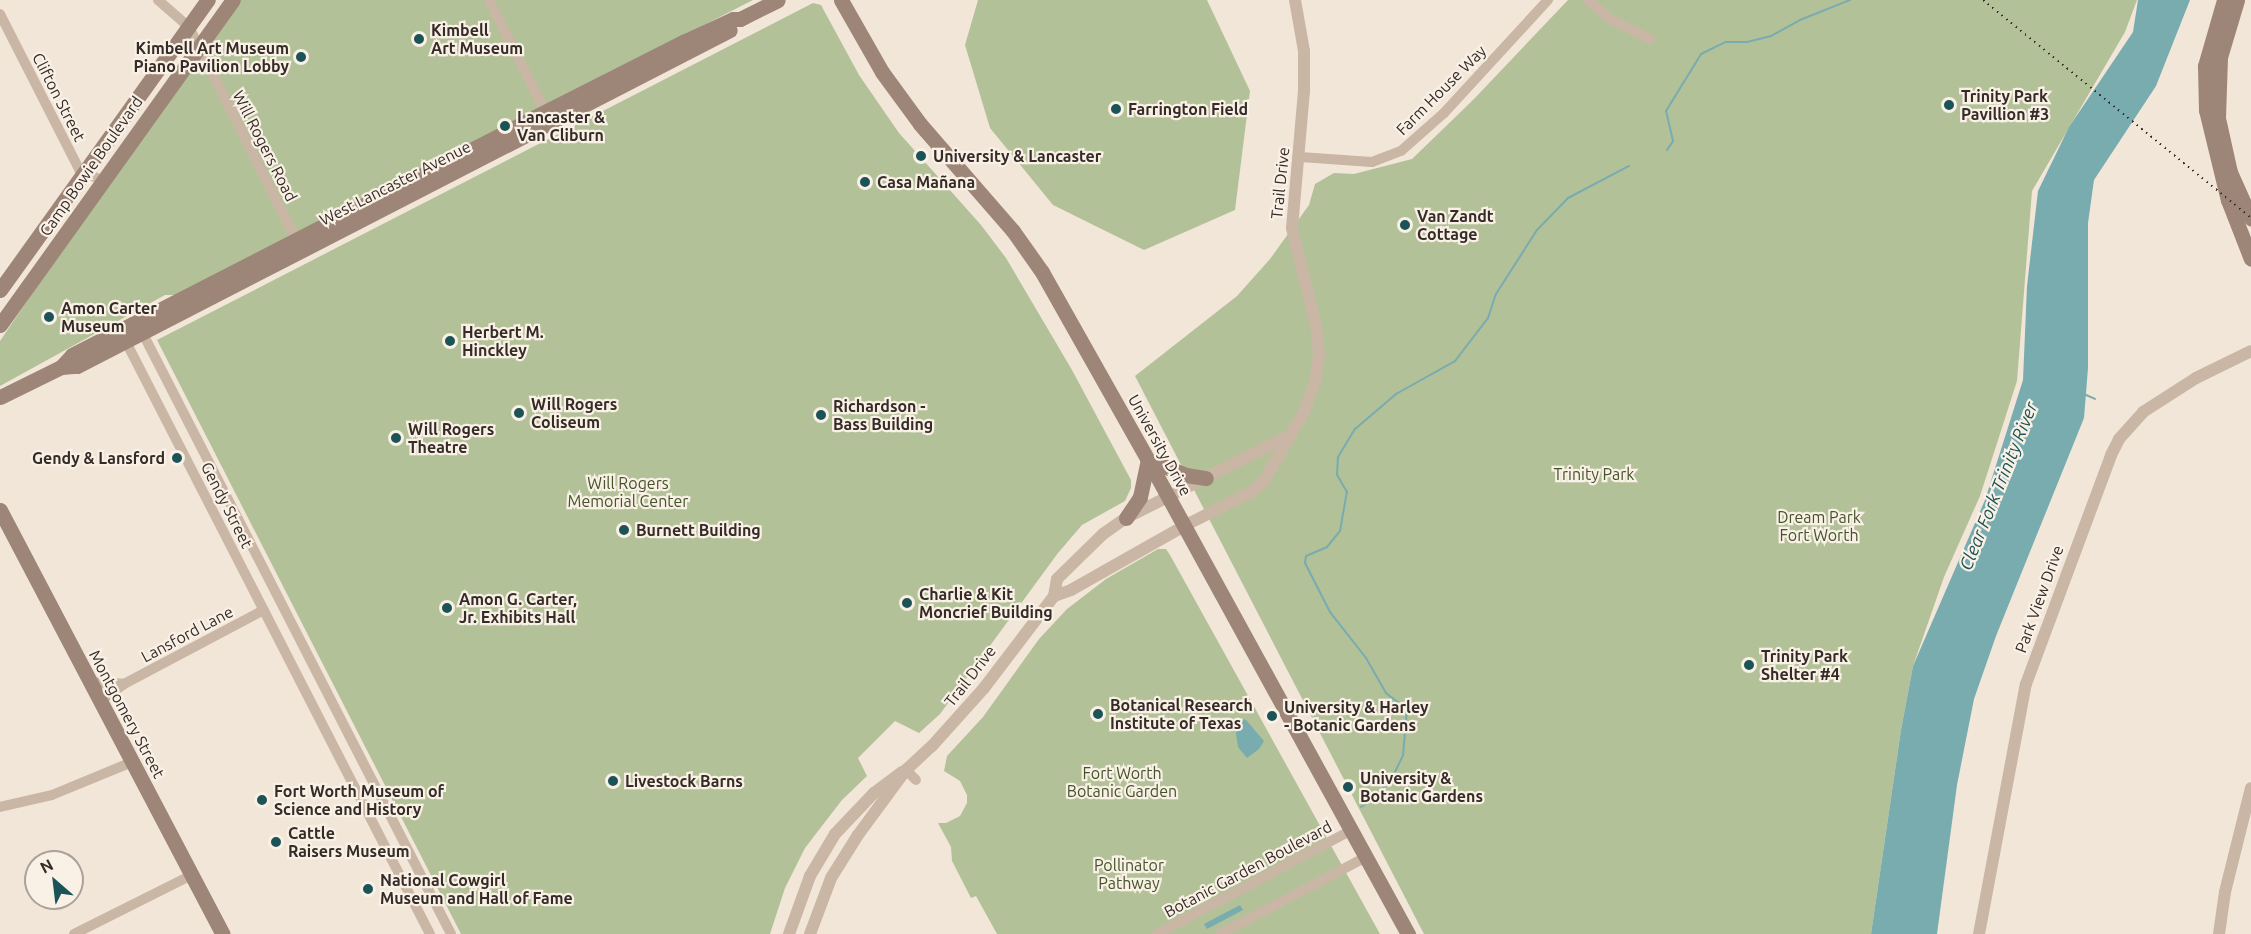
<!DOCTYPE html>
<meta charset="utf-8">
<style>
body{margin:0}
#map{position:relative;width:2251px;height:934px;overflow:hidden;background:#f2e6d9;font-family:Ubuntu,sans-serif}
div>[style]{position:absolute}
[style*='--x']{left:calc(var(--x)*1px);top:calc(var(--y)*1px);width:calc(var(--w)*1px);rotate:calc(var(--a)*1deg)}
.green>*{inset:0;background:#b3c199}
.water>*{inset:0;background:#78acaf}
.stream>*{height:2px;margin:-1px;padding:0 1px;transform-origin:1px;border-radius:1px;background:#78acaf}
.minor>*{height:10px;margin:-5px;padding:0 5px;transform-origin:5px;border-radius:5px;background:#cab6a5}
.tertiary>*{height:12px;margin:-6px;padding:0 6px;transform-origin:6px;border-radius:6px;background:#cab6a5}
.secondary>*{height:15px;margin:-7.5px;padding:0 7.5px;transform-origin:7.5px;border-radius:7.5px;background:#9d8577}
.rail>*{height:2px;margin-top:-1px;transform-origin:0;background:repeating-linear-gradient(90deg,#352b27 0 1.5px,transparent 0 6px)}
.dots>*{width:16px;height:16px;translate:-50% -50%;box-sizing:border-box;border:3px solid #f9f0e6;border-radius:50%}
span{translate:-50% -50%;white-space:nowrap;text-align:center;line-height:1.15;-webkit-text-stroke:4.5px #f9f0e6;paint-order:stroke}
.poi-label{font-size:16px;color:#352b27;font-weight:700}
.left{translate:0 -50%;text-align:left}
.right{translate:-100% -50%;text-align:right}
.street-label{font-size:16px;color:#352b27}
.park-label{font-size:16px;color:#44542a}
.water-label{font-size:18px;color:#1c5357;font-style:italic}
.north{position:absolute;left:24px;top:850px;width:60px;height:60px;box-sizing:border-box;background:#f9f0e6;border:2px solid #aba19a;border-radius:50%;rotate:332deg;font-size:16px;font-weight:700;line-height:24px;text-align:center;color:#352b27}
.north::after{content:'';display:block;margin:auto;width:21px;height:27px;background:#1c5357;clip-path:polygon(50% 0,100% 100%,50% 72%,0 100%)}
</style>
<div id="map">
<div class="green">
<i style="clip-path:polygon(240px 0,753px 0,176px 295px,165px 295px,0 386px,0 341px,112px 176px)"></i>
<i style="clip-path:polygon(978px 0,1207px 0,1250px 91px,1235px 210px,1144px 250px,1053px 205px,990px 128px,965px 45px)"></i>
<i style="clip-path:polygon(1568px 0,2137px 0,2125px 32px,2032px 191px,2017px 381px,1980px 496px,1944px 577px,1913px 666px,1901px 730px,1871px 934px,1424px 934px,1135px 376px,1237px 296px,1270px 259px,1309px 205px,1315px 184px,1334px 173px,1354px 174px,1412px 159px,1473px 100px)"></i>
<i style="clip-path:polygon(813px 3px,821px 5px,859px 75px,899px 133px,981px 225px,1006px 258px,1072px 370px,1131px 480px,1131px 488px,1125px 501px,1082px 525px,1058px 553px,940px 714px,919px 733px,895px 721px,858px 758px,867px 776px,842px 800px,805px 848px,785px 888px,770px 934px,461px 934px,157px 340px)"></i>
<i style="clip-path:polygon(1158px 549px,1166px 549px,1170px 555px,1380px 934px,997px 934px,976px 896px,971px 898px,952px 861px,951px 847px,938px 823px,946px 823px,960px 816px,967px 803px,967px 795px,960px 781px,944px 771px,947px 756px,983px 717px,1039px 639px,1067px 609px,1106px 579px)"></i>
</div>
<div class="water">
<i style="clip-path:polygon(2138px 0,2190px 0,2156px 86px,2094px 180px,2088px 223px,2088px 368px,2084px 418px,1996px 636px,1974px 699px,1957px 785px,1937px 934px,1871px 934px,1901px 730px,1913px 666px,1985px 500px,2023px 380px,2027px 286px,2038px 191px,2069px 127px,2133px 32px)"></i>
<i style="clip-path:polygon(1239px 718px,1246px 720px,1264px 741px,1259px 749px,1247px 758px,1238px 747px,1235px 727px)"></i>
<i style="clip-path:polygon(1240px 905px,1243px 910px,1207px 929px,1204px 924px)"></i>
</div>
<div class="stream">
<i style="--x:1667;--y:150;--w:11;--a:-56"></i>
<i style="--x:1673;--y:141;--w:31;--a:-103"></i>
<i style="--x:1666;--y:111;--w:67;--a:-58.4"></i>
<i style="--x:1701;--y:54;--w:28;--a:-26"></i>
<i style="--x:1726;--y:42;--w:21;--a:0"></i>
<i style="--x:1747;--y:42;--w:25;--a:-14"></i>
<i style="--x:1771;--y:36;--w:33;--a:-29"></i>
<i style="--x:1800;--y:20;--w:54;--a:-21.8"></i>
<i style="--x:2084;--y:394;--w:12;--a:24"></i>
<i style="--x:1361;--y:807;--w:17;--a:-33"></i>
<i style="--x:1375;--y:798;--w:24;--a:-48"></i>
<i style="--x:1391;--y:780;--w:28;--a:-64"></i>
<i style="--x:1403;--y:755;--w:46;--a:-85"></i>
<i style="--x:1407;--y:709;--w:26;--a:-143"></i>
<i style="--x:1386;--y:693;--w:40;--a:-119.7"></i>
<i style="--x:1366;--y:658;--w:58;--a:-128"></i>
<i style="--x:1330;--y:612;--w:55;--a:-117"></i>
<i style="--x:1305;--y:563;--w:7;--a:-82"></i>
<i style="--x:1306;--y:556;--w:23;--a:-23"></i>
<i style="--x:1327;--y:547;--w:21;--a:-51"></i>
<i style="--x:1340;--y:531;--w:40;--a:-80"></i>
<i style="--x:1347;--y:492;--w:20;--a:-120"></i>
<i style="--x:1337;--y:475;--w:18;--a:-87"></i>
<i style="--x:1338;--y:457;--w:33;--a:-59"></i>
<i style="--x:1355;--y:429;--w:54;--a:-40.5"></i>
<i style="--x:1396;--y:394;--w:68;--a:-29.2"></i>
<i style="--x:1455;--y:361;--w:54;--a:-52.5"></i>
<i style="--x:1488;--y:318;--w:25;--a:-72"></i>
<i style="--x:1496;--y:294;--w:76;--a:-57.4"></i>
<i style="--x:1537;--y:230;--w:45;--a:-45.9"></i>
<i style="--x:1568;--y:198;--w:69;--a:-27.7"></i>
</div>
<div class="minor">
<i style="--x:158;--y:0;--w:41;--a:41.1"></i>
<i style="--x:189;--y:27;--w:245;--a:63.3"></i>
<i style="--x:489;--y:0;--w:131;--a:63.2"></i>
<i style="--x:1588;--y:0;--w:29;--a:41"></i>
<i style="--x:1610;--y:19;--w:45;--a:26.6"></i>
<i style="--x:0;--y:14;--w:174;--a:63"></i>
<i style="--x:79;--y:169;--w:27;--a:27"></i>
<i style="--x:1300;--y:157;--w:72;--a:4"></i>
<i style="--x:1372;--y:162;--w:31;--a:-21"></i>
<i style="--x:1401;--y:151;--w:57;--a:-41.5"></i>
<i style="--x:1444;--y:113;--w:154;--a:-47.4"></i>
<i style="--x:140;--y:328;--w:681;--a:62.83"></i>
<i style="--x:123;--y:336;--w:672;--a:62.83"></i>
<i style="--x:90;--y:682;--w:34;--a:3"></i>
<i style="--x:100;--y:701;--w:29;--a:-35"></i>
<i style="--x:124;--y:684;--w:158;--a:-27.9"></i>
<i style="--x:906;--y:770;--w:14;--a:45"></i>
<i style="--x:0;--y:807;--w:53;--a:-13"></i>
<i style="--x:52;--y:795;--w:87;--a:-22.4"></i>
<i style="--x:74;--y:934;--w:132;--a:-26.6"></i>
<i style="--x:1157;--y:934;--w:221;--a:-28.1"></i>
<i style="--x:1220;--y:934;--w:165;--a:-27.8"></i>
</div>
<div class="tertiary">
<i style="--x:1054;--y:596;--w:18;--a:-19"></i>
<i style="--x:1071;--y:590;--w:130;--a:-29.5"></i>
<i style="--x:1184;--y:526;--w:75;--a:-26.9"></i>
<i style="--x:1251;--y:492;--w:17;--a:-40"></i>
<i style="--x:1264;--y:481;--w:80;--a:-59.9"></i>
<i style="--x:1304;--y:412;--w:32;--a:-70"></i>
<i style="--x:1315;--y:382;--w:28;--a:-82"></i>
<i style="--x:1319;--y:354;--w:24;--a:-95"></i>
<i style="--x:1317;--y:330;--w:105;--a:-103.8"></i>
<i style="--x:1292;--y:228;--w:138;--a:-85"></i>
<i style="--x:1304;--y:91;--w:40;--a:-90"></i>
<i style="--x:1304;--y:51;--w:52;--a:-100"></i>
<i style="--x:789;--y:934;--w:62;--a:-70.1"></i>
<i style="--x:810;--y:876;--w:49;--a:-59.2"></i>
<i style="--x:835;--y:834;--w:57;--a:-46.4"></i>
<i style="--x:874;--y:793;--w:35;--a:-37"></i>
<i style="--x:810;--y:934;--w:60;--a:-69.4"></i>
<i style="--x:831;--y:878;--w:51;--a:-57.9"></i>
<i style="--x:858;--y:835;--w:81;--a:-53.6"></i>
<i style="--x:906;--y:770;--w:35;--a:-43"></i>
<i style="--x:932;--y:746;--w:78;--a:-48.1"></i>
<i style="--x:984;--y:688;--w:116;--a:-52.7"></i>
<i style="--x:1054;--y:596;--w:17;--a:-80"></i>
<i style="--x:1057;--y:579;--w:64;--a:-44.4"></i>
<i style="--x:1103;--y:534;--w:28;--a:-35"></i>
<i style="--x:1126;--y:518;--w:182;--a:-26.8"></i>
<i style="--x:1979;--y:934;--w:254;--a:-79.4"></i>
<i style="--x:2026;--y:684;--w:244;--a:-69.6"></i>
<i style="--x:2111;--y:455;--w:18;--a:-63"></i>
<i style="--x:2119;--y:439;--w:36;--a:-48"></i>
<i style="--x:2143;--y:412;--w:63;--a:-32.7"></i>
<i style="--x:2196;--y:378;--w:61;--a:-26.1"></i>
<i style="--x:2219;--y:934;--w:42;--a:-81.9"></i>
<i style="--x:2225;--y:892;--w:107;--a:-76"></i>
</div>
<div class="secondary">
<i style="--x:841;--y:0;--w:83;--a:60.3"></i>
<i style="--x:882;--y:72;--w:64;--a:53.8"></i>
<i style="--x:920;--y:124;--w:142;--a:49"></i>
<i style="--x:1013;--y:231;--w:50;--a:54.7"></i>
<i style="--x:1042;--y:272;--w:216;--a:60.6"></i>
<i style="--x:1148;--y:460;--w:541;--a:61.25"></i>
<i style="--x:2224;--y:0;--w:69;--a:106.1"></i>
<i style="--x:2205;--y:66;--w:44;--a:88.7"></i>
<i style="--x:2206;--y:110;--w:93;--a:76.3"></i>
<i style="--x:2228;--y:200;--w:63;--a:68.7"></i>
<i style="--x:2237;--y:0;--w:59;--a:106.6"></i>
<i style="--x:2220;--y:57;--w:61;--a:91.9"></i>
<i style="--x:2218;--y:118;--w:55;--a:77.5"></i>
<i style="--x:2230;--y:172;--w:51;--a:65.9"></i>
<i style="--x:0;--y:290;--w:357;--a:-54.4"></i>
<i style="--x:0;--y:325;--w:400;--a:-54.4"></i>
<i style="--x:61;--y:367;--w:16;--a:-4"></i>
<i style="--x:77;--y:366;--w:734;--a:-27.23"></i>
<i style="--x:0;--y:397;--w:68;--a:-26.2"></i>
<i style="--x:61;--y:367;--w:16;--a:-47"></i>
<i style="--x:72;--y:355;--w:521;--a:-27.2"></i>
<i style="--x:535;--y:117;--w:166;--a:-26.9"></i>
<i style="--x:683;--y:42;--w:55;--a:-24.7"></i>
<i style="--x:733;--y:19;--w:7;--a:0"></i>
<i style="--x:740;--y:19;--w:42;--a:-26.6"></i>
<i style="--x:1148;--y:460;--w:41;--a:21.5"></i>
<i style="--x:1186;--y:475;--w:20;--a:9"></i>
<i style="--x:0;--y:510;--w:479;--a:62.3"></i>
<i style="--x:1126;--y:518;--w:25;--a:-56"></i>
<i style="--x:1140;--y:497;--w:38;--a:-78"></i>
</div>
<div class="rail">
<i style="--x:1983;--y:0;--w:345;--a:39.1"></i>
</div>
<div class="dots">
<i style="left:419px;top:39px;background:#1c5357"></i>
<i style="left:301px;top:57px;background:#1c5357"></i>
<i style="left:1949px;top:105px;background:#1c5357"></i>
<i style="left:1116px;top:109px;background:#1c5357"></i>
<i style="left:505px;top:126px;background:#1c5357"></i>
<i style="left:921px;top:156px;background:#1c5357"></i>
<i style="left:865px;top:182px;background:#1c5357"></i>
<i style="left:1405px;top:225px;background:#1c5357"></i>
<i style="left:49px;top:317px;background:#1c5357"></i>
<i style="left:450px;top:341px;background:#1c5357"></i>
<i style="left:519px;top:413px;background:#1c5357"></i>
<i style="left:821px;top:415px;background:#1c5357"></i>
<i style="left:396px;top:438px;background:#1c5357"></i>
<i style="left:177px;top:458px;background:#1c5357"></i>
<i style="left:624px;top:530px;background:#1c5357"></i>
<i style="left:907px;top:603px;background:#1c5357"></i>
<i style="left:447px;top:608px;background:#1c5357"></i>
<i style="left:1749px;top:665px;background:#1c5357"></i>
<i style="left:1098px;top:714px;background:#1c5357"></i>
<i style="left:1272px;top:716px;background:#1c5357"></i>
<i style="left:613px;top:781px;background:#1c5357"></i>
<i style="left:1348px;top:787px;background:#1c5357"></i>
<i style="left:262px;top:800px;background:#1c5357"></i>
<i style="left:276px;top:842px;background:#1c5357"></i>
<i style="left:368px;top:889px;background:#1c5357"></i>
</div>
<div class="poi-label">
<span class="left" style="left:431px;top:39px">Kimbell<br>Art Museum</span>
<span class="right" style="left:289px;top:57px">Kimbell Art Museum<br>Piano Pavilion Lobby</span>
<span class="left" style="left:1961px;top:105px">Trinity Park<br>Pavillion #3</span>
<span class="left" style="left:1128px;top:109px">Farrington Field</span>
<span class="left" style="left:517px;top:126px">Lancaster &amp;<br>Van Cliburn</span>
<span class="left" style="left:933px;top:156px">University &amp; Lancaster</span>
<span class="left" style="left:877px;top:182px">Casa Mañana</span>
<span class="left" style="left:1417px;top:225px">Van Zandt<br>Cottage</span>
<span class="left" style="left:61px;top:317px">Amon Carter<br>Museum</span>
<span class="left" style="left:462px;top:341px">Herbert M.<br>Hinckley</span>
<span class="left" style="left:531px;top:413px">Will Rogers<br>Coliseum</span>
<span class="left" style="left:833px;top:415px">Richardson -<br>Bass Building</span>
<span class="left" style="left:408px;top:438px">Will Rogers<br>Theatre</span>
<span class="right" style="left:165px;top:458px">Gendy &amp; Lansford</span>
<span class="left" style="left:636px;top:530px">Burnett Building</span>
<span class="left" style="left:919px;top:603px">Charlie &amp; Kit<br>Moncrief Building</span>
<span class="left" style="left:459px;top:608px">Amon G. Carter,<br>Jr. Exhibits Hall</span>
<span class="left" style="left:1761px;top:665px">Trinity Park<br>Shelter #4</span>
<span class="left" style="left:1110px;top:714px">Botanical Research<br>Institute of Texas</span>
<span class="left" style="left:1284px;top:716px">University &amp; Harley<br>- Botanic Gardens</span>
<span class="left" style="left:1360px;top:787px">University &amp;<br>Botanic Gardens</span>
<span class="left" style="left:625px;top:781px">Livestock Barns</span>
<span class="left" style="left:274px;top:800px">Fort Worth Museum of<br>Science and History</span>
<span class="left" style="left:288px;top:842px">Cattle<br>Raisers Museum</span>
<span class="left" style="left:380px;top:889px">National Cowgirl<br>Museum and Hall of Fame</span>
</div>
<div class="street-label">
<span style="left:1441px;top:90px;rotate:-45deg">Farm House Way</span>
<span style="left:59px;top:97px;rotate:63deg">Clifton Street</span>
<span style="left:265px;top:146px;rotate:63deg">Will Rogers Road</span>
<span style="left:91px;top:166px;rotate:-55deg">Camp Bowie Boulevard</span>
<span style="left:395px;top:183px;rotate:-27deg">West Lancaster Avenue</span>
<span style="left:1280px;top:183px;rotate:-84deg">Trail Drive</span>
<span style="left:1160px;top:445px;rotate:61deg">University Drive</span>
<span style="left:227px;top:505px;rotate:63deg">Gendy Street</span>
<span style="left:2039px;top:599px;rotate:-70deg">Park View Drive</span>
<span style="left:187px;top:634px;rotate:-28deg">Lansford Lane</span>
<span style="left:970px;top:676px;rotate:-52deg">Trail Drive</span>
<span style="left:127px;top:714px;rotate:62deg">Montgomery Street</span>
<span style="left:1248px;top:869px;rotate:-28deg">Botanic Garden Boulevard</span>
</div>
<div class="park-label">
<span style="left:1594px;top:474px">Trinity Park</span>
<span style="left:628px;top:492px">Will Rogers<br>Memorial Center</span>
<span style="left:1819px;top:526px">Dream Park<br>Fort Worth</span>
<span style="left:1122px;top:782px">Fort Worth<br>Botanic Garden</span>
<span style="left:1129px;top:874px">Pollinator<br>Pathway</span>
</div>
<div class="water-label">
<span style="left:1998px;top:486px;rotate:-68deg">Clear Fork Trinity River</span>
</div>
<div class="north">N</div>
</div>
